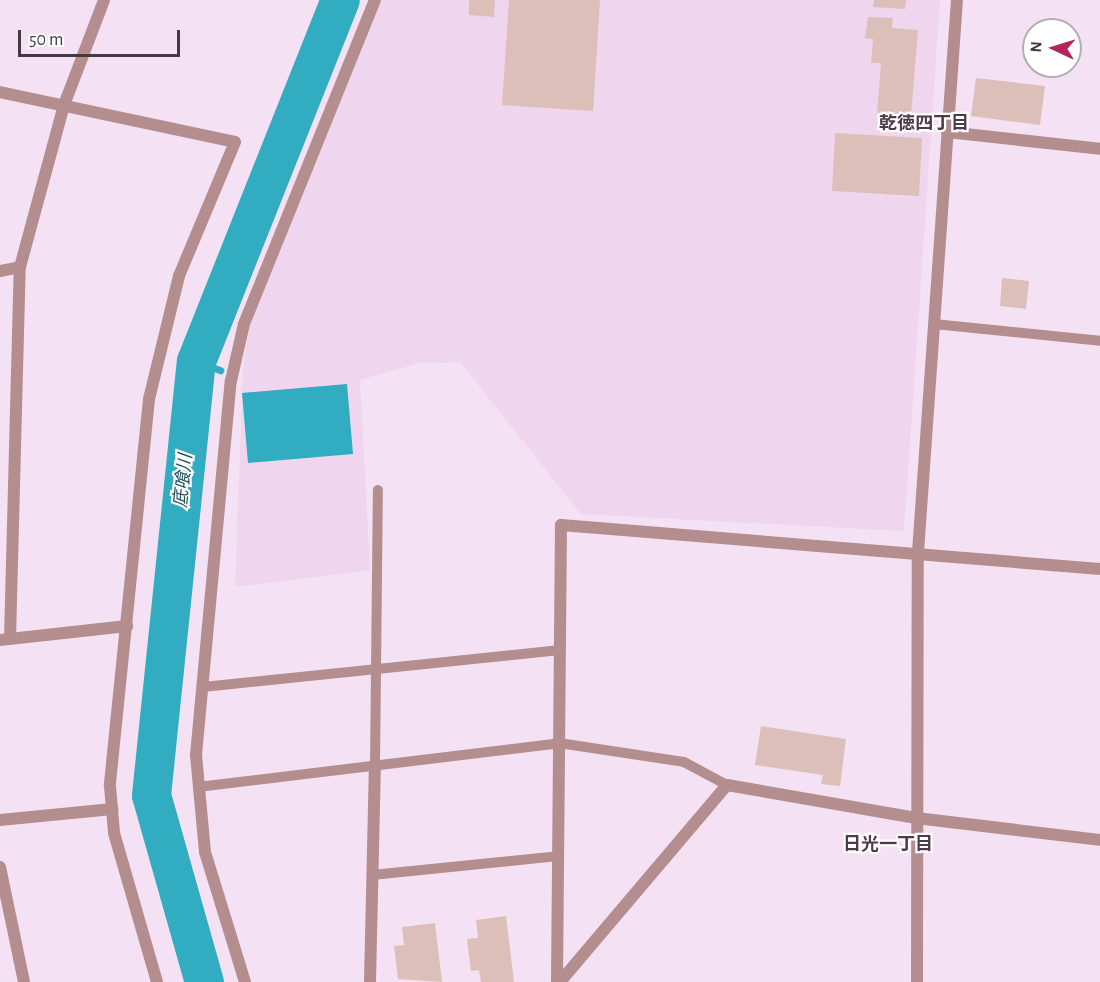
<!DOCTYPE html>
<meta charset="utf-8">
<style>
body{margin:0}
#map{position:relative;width:1100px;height:982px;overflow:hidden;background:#f5e1f4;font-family:"Alegreya Sans","Noto Sans JP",sans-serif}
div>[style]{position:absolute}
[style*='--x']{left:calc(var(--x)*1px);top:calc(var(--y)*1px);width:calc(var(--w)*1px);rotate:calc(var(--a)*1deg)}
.built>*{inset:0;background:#efd5ee}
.water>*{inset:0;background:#32acc0}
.stream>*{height:7px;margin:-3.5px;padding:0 3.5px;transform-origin:3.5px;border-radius:3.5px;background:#32acc0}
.river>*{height:39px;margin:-19.5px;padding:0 19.5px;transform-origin:19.5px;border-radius:19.5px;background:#32acc0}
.building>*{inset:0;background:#dcbfb9}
.service>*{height:10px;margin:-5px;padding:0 5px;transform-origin:5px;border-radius:5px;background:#b48d8f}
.minor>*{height:12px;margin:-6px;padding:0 6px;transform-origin:6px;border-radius:6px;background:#b48d8f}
span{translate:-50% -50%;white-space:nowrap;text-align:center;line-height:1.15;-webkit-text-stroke:4.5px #fff;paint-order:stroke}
.neighbourhood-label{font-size:18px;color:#4c3c4b;font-weight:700}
.water-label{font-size:18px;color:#1e5059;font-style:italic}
.north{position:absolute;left:1022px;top:18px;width:60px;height:60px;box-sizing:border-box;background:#fff;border:2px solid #b3b0b3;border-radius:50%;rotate:274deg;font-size:16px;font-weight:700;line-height:24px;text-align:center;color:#423a41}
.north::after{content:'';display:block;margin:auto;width:21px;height:27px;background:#b3255b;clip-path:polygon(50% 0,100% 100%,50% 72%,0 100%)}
.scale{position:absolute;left:18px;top:30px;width:162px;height:27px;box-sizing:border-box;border:3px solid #423a41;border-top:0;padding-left:8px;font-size:18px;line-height:21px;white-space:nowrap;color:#423a41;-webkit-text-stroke:4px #fff;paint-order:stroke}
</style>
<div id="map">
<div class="built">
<i style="clip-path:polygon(380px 0,940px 0,904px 531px,581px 514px,460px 362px,419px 363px,360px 380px,370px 570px,235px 587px,243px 369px,249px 329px)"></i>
</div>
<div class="water">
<i style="clip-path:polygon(347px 384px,353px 454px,248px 463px,242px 393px)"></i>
</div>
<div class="stream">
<i style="--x:196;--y:361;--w:26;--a:21"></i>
</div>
<div class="river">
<i style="--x:204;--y:982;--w:194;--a:-105.8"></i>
<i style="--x:151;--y:795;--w:436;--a:-84.1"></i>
<i style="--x:196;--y:361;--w:389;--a:-68.3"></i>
</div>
<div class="building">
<i style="clip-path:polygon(469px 0,495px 0,494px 17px,469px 15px)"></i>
<i style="clip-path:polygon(509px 0,600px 0,593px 111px,502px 105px)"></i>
<i style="clip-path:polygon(874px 0,906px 0,905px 9px,873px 7px)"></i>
<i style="clip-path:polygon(868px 17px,893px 18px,892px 28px,918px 30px,911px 116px,877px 114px,881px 63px,871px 63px,873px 39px,865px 38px)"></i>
<i style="clip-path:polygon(976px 78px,1045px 86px,1040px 125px,971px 116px)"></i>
<i style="clip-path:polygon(835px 133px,922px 138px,919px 196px,832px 191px)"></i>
<i style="clip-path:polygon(1002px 278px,1029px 281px,1026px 309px,1000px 306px)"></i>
<i style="clip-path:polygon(761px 726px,846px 739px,840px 786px,821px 784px,823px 775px,755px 765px)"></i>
<i style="clip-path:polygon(506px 916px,514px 982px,481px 982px,479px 970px,471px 971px,467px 939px,478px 938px,476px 920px)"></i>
<i style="clip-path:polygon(435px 923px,442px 982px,398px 979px,394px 946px,404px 945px,402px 927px)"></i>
</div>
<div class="service">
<i style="--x:934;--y:324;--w:167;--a:5.8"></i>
<i style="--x:203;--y:687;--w:359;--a:-5.9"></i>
<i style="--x:375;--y:766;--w:276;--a:-89.4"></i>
<i style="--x:198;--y:787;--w:364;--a:-6.9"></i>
<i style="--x:559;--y:743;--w:126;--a:8.6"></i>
<i style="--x:684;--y:762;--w:49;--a:28.1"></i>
<i style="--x:372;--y:875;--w:187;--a:-5.8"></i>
</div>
<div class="minor">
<i style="--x:0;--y:92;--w:240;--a:12"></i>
<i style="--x:235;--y:142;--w:145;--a:112.7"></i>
<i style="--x:179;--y:276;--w:127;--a:103.7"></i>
<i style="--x:149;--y:399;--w:389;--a:95.8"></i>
<i style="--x:110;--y:786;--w:47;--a:85.1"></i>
<i style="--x:114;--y:833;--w:155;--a:73.9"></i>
<i style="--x:947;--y:132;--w:154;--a:6.3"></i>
<i style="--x:0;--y:271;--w:20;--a:-11"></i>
<i style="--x:10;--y:639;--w:372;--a:-88.5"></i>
<i style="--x:20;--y:267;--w:168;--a:-74.8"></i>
<i style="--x:64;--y:105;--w:112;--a:-69.1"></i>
<i style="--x:0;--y:640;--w:128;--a:-6.3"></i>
<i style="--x:0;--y:820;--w:113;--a:-5.6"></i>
<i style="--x:0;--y:867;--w:117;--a:78.2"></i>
<i style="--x:245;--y:982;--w:136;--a:-107.1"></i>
<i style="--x:205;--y:852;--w:97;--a:-95.3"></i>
<i style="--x:196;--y:755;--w:376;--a:-84.7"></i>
<i style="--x:231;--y:381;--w:58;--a:-77.2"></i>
<i style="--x:244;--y:324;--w:349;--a:-68"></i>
<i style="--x:370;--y:982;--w:216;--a:-88.7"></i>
<i style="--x:557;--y:982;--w:457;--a:-89.5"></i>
<i style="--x:561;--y:525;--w:541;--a:4.67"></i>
<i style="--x:560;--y:982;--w:258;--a:-49.7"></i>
<i style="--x:727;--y:785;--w:192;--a:9.9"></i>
<i style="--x:916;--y:818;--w:185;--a:6.8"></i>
<i style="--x:917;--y:982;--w:430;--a:-89.9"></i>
<i style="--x:918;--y:552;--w:553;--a:-85.96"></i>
</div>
<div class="neighbourhood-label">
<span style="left:924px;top:124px">乾徳四丁目</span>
<span style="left:888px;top:845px">日光一丁目</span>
</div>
<div class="water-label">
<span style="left:184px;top:481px;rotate:-84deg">底喰川</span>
</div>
<div class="north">N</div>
<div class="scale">50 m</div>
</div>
